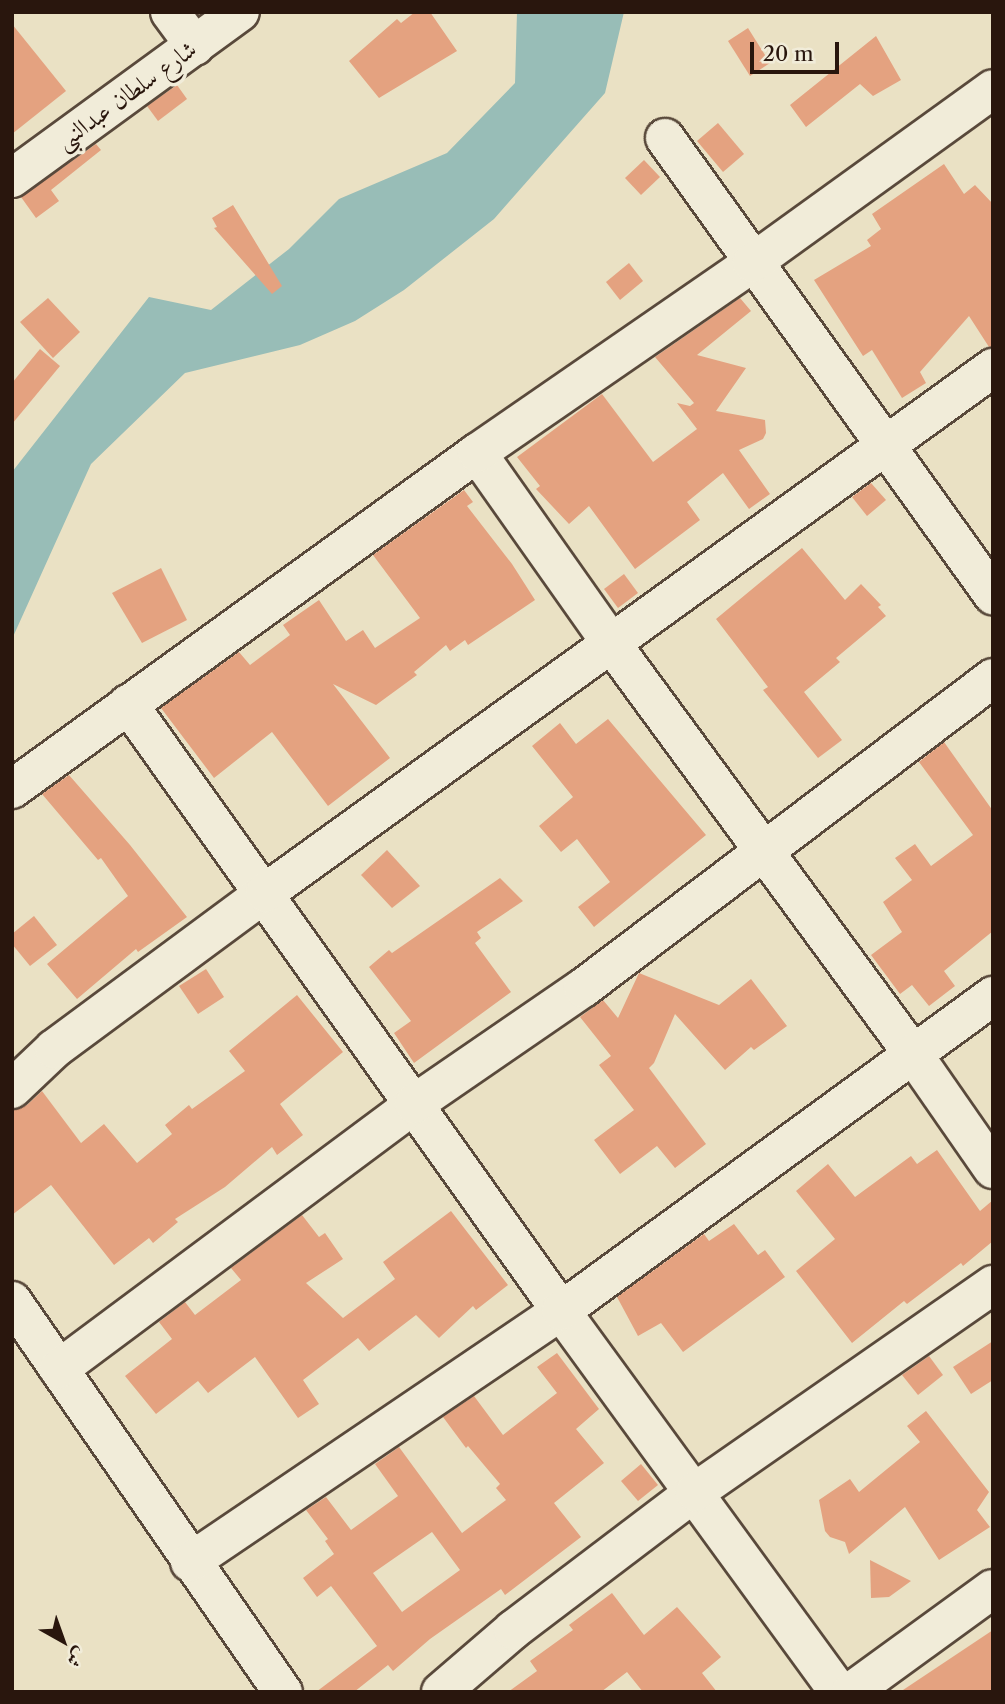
<!DOCTYPE html>
<meta charset="utf-8">
<style>
body{margin:0}
#map{position:relative;width:1005px;height:1704px;overflow:hidden;background:#eae1c4;font-family:"Libre Caslon Text",Amiri,serif}
div>[style]{position:absolute}
[style*='--x']{left:calc(var(--x)*1px);top:calc(var(--y)*1px);width:calc(var(--w)*1px);rotate:calc(var(--a)*1deg)}
.water>*{inset:0;background:#98bdb7}
.building>*{inset:0;background:#e4a280}
.roads{filter:drop-shadow(2px 0 #59493b) drop-shadow(-2px 0 #59493b) drop-shadow(0 2px #59493b) drop-shadow(0 -2px #59493b)}
.minor>*{height:38px;margin:-19px;padding:0 19px;transform-origin:19px;border-radius:19px;background:#f1ecd9}
span{translate:-50% -50%;white-space:nowrap;text-align:center;line-height:1.15;-webkit-text-stroke:7px #f1ecd9;paint-order:stroke}
.street-label{font-size:24px;color:#29160d}
.frame{position:absolute;inset:0;border:14px solid #29160d;pointer-events:none}
.north{position:absolute;left:28px;top:1606px;width:70px;height:70px;-webkit-text-stroke:5px #f1ecd9;paint-order:stroke;rotate:140deg;font-size:19px;font-weight:700;line-height:28px;text-align:center;color:#29160d}
.north::after{content:'';display:block;margin:auto;width:24px;height:32px;background:#29160d;clip-path:polygon(50% 0,100% 100%,50% 72%,0 100%)}
.scale{position:absolute;left:750px;top:42px;width:89px;height:32px;box-sizing:border-box;border:4px solid #29160d;border-top:0;padding-left:9px;font-size:21px;line-height:24px;white-space:nowrap;color:#29160d;-webkit-text-stroke:5px #f1ecd9;paint-order:stroke}
</style>
<div id="map">
<div class="water">
<i style="clip-path:polygon(517px 12px,624px 12px,605px 93px,494px 219px,404px 290px,355px 321px,300px 345px,185px 373px,91px 464px,12px 639px,12px 472px,149px 297px,211px 310px,289px 249px,339px 199px,447px 153px,515px 83px)"></i>
</div>
<div class="building">
<i style="clip-path:polygon(415px 12px,430px 12px,457px 51px,379px 98px,349px 61px,397px 19px,401px 23px)"></i>
<i style="clip-path:polygon(12px 24px,66px 91px,12px 134px)"></i>
<i style="clip-path:polygon(748px 28px,770px 63px,750px 76px,728px 41px)"></i>
<i style="clip-path:polygon(876px 36px,901px 80px,873px 96px,860px 84px,806px 127px,790px 105px)"></i>
<i style="clip-path:polygon(177px 85px,187px 99px,158px 121px,147px 106px)"></i>
<i style="clip-path:polygon(718px 123px,744px 154px,723px 172px,697px 141px)"></i>
<i style="clip-path:polygon(96px 144px,101px 150px,51px 190px,59px 201px,36px 218px,21px 197px)"></i>
<i style="clip-path:polygon(644px 160px,660px 177px,641px 195px,625px 178px)"></i>
<i style="clip-path:polygon(944px 164px,964px 194px,975px 185px,993px 204px,993px 346px,989px 347px,969px 316px,920px 372px,926px 383px,902px 398px,872px 350px,863px 356px,814px 280px,871px 246px,867px 240px,881px 229px,872px 214px)"></i>
<i style="clip-path:polygon(233px 205px,282px 286px,272px 294px,214px 228px,217px 227px,212px 218px)"></i>
<i style="clip-path:polygon(629px 263px,643px 281px,620px 300px,606px 282px)"></i>
<i style="clip-path:polygon(48px 298px,80px 332px,53px 358px,20px 322px)"></i>
<i style="clip-path:polygon(740px 298px,751px 311px,697px 355px,746px 368px,716px 411px,765px 420px,766px 433px,763px 439px,739px 450px,770px 494px,749px 509px,723px 473px,687px 502px,700px 520px,635px 569px,589px 506px,569px 524px,536px 489px,540px 486px,517px 457px,602px 394px,653px 462px,697px 429px,677px 403px,690px 406px,694px 403px,655px 357px)"></i>
<i style="clip-path:polygon(40px 349px,60px 366px,12px 424px,12px 383px)"></i>
<i style="clip-path:polygon(871px 483px,886px 500px,867px 516px,852px 497px)"></i>
<i style="clip-path:polygon(464px 490px,473px 502px,467px 506px,512px 564px,535px 600px,468px 645px,465px 640px,450px 651px,446px 645px,414px 672px,417px 675px,376px 705px,333px 684px,390px 758px,328px 806px,272px 732px,214px 778px,161px 708px,239px 652px,250px 665px,290px 635px,283px 625px,319px 600px,346px 641px,363px 630px,375px 648px,420px 618px,373px 555px)"></i>
<i style="clip-path:polygon(802px 548px,845px 600px,861px 584px,881px 605px,878px 607px,886px 616px,836px 658px,840px 662px,804px 692px,842px 740px,818px 758px,763px 690px,768px 687px,716px 619px)"></i>
<i style="clip-path:polygon(161px 568px,187px 620px,142px 643px,112px 593px)"></i>
<i style="clip-path:polygon(624px 574px,638px 593px,618px 608px,604px 589px)"></i>
<i style="clip-path:polygon(608px 719px,706px 835px,594px 927px,578px 907px,610px 882px,577px 839px,561px 852px,539px 826px,573px 797px,532px 746px,560px 723px,576px 744px)"></i>
<i style="clip-path:polygon(944px 742px,993px 811px,993px 931px,944px 971px,955px 986px,929px 1006px,912px 985px,900px 994px,871px 955px,902px 932px,883px 902px,912px 880px,895px 858px,915px 844px,931px 866px,973px 835px,919px 762px)"></i>
<i style="clip-path:polygon(69px 775px,130px 845px,187px 917px,138px 952px,136px 949px,77px 999px,47px 964px,128px 896px,101px 858px,98px 860px,42px 794px)"></i>
<i style="clip-path:polygon(387px 850px,420px 886px,392px 908px,361px 875px)"></i>
<i style="clip-path:polygon(500px 878px,523px 901px,477px 932px,481px 938px,475px 943px,511px 992px,414px 1063px,394px 1033px,411px 1021px,369px 967px,389px 950px,392px 953px)"></i>
<i style="clip-path:polygon(34px 916px,57px 945px,30px 966px,12px 944px,12px 934px)"></i>
<i style="clip-path:polygon(206px 969px,224px 997px,198px 1014px,179px 986px)"></i>
<i style="clip-path:polygon(639px 973px,719px 1005px,751px 979px,787px 1026px,754px 1050px,751px 1047px,725px 1070px,675px 1014px,654px 1063px,649px 1068px,706px 1144px,675px 1168px,657px 1146px,620px 1174px,594px 1140px,634px 1110px,599px 1065px,611px 1056px,580px 1017px,603px 1000px,618px 1018px)"></i>
<i style="clip-path:polygon(297px 995px,343px 1052px,280px 1104px,303px 1135px,277px 1155px,272px 1147px,225px 1187px,175px 1219px,178px 1222px,153px 1243px,149px 1238px,114px 1265px,51px 1185px,12px 1215px,12px 1110px,27px 1105px,42px 1091px,81px 1143px,104px 1124px,137px 1163px,172px 1134px,165px 1125px,189px 1105px,192px 1109px,245px 1071px,229px 1051px)"></i>
<i style="clip-path:polygon(937px 1150px,980px 1211px,993px 1200px,993px 1241px,963px 1266px,961px 1263px,907px 1304px,904px 1301px,852px 1343px,796px 1271px,835px 1239px,796px 1191px,828px 1164px,855px 1197px,911px 1156px,917px 1164px)"></i>
<i style="clip-path:polygon(451px 1211px,508px 1285px,476px 1310px,473px 1306px,439px 1338px,416px 1315px,369px 1351px,358px 1338px,303px 1380px,319px 1404px,298px 1418px,255px 1357px,208px 1393px,198px 1381px,156px 1414px,125px 1376px,172px 1339px,159px 1322px,185px 1302px,195px 1315px,241px 1280px,231px 1268px,302px 1215px,319px 1237px,325px 1233px,343px 1259px,306px 1283px,343px 1318px,395px 1279px,383px 1262px)"></i>
<i style="clip-path:polygon(734px 1224px,758px 1255px,765px 1250px,785px 1277px,683px 1352px,661px 1323px,638px 1336px,617px 1297px,704px 1234px,709px 1241px)"></i>
<i style="clip-path:polygon(993px 1341px,993px 1380px,971px 1394px,953px 1367px)"></i>
<i style="clip-path:polygon(evenodd,557px 1353px,599px 1409px,576px 1429px,604px 1463px,554px 1503px,581px 1537px,505px 1595px,501px 1589px,430px 1639px,393px 1671px,388px 1665px,354px 1692px,316px 1692px,377px 1646px,331px 1586px,317px 1597px,303px 1578px,334px 1554px,325px 1541px,328px 1539px,306px 1510px,326px 1497px,351px 1530px,398px 1496px,375px 1464px,399px 1447px,462px 1533px,506px 1500px,496px 1488px,500px 1484px,468px 1446px,466px 1448px,443px 1417px,474px 1396px,503px 1435px,557px 1393px,537px 1367px,557px 1353px,432px 1532px,460px 1570px,402px 1612px,373px 1573px,432px 1532px)"></i>
<i style="clip-path:polygon(929px 1356px,943px 1375px,918px 1395px,902px 1375px)"></i>
<i style="clip-path:polygon(926px 1411px,989px 1492px,977px 1510px,990px 1527px,939px 1560px,905px 1507px,849px 1554px,845px 1542px,830px 1537px,825px 1531px,819px 1500px,850px 1479px,859px 1492px,920px 1442px,907px 1426px)"></i>
<i style="clip-path:polygon(641px 1464px,658px 1485px,638px 1501px,621px 1481px)"></i>
<i style="clip-path:polygon(870px 1560px,911px 1581px,889px 1597px,871px 1598px)"></i>
<i style="clip-path:polygon(612px 1593px,644px 1635px,677px 1607px,721px 1657px,702px 1673px,717px 1692px,643px 1692px,627px 1672px,601px 1692px,508px 1692px,537px 1671px,530px 1661px,573px 1630px,569px 1625px)"></i>
<i style="clip-path:polygon(993px 1630px,993px 1692px,900px 1692px)"></i>
</div>
<div class="roads">
<div class="minor">
<i style="--x:170;--y:12;--w:42;--a:53.7"></i>
<i style="--x:665;--y:138;--w:563;--a:54.33"></i>
<i style="--x:12;--y:178;--w:282;--a:-36.1"></i>
<i style="--x:477;--y:453;--w:232;--a:54.8"></i>
<i style="--x:611;--y:643;--w:510;--a:53.69"></i>
<i style="--x:913;--y:1054;--w:140;--a:55.2"></i>
<i style="--x:128;--y:704;--w:746;--a:54.5"></i>
<i style="--x:561;--y:1311;--w:472;--a:53.9"></i>
<i style="--x:12;--y:789;--w:574;--a:-35.85"></i>
<i style="--x:477;--y:453;--w:334;--a:-34.6"></i>
<i style="--x:752;--y:263;--w:297;--a:-35.8"></i>
<i style="--x:12;--y:1089;--w:58;--a:-43.6"></i>
<i style="--x:54;--y:1049;--w:262;--a:-36.5"></i>
<i style="--x:265;--y:893;--w:898;--a:-35.8"></i>
<i style="--x:12;--y:1301;--w:476;--a:55.3"></i>
<i style="--x:59;--y:1369;--w:443;--a:-36.7"></i>
<i style="--x:414;--y:1104;--w:205;--a:-34.5"></i>
<i style="--x:583;--y:988;--w:514;--a:-37.09"></i>
<i style="--x:190;--y:1562;--w:448;--a:-34.1"></i>
<i style="--x:561;--y:1311;--w:535;--a:-36.1"></i>
<i style="--x:441;--y:1692;--w:95;--a:-40.7"></i>
<i style="--x:513;--y:1630;--w:228;--a:-37.2"></i>
<i style="--x:695;--y:1492;--w:363;--a:-34.8"></i>
<i style="--x:851;--y:1692;--w:175;--a:-36"></i>
</div>
</div>
<div class="street-label">
<span style="left:126px;top:95px;rotate:-36deg">شارع سلطان عبدالنبى</span>
</div>
<div class="frame"></div>
<div class="north">ش</div>
<div class="scale">20 m</div>
</div>
